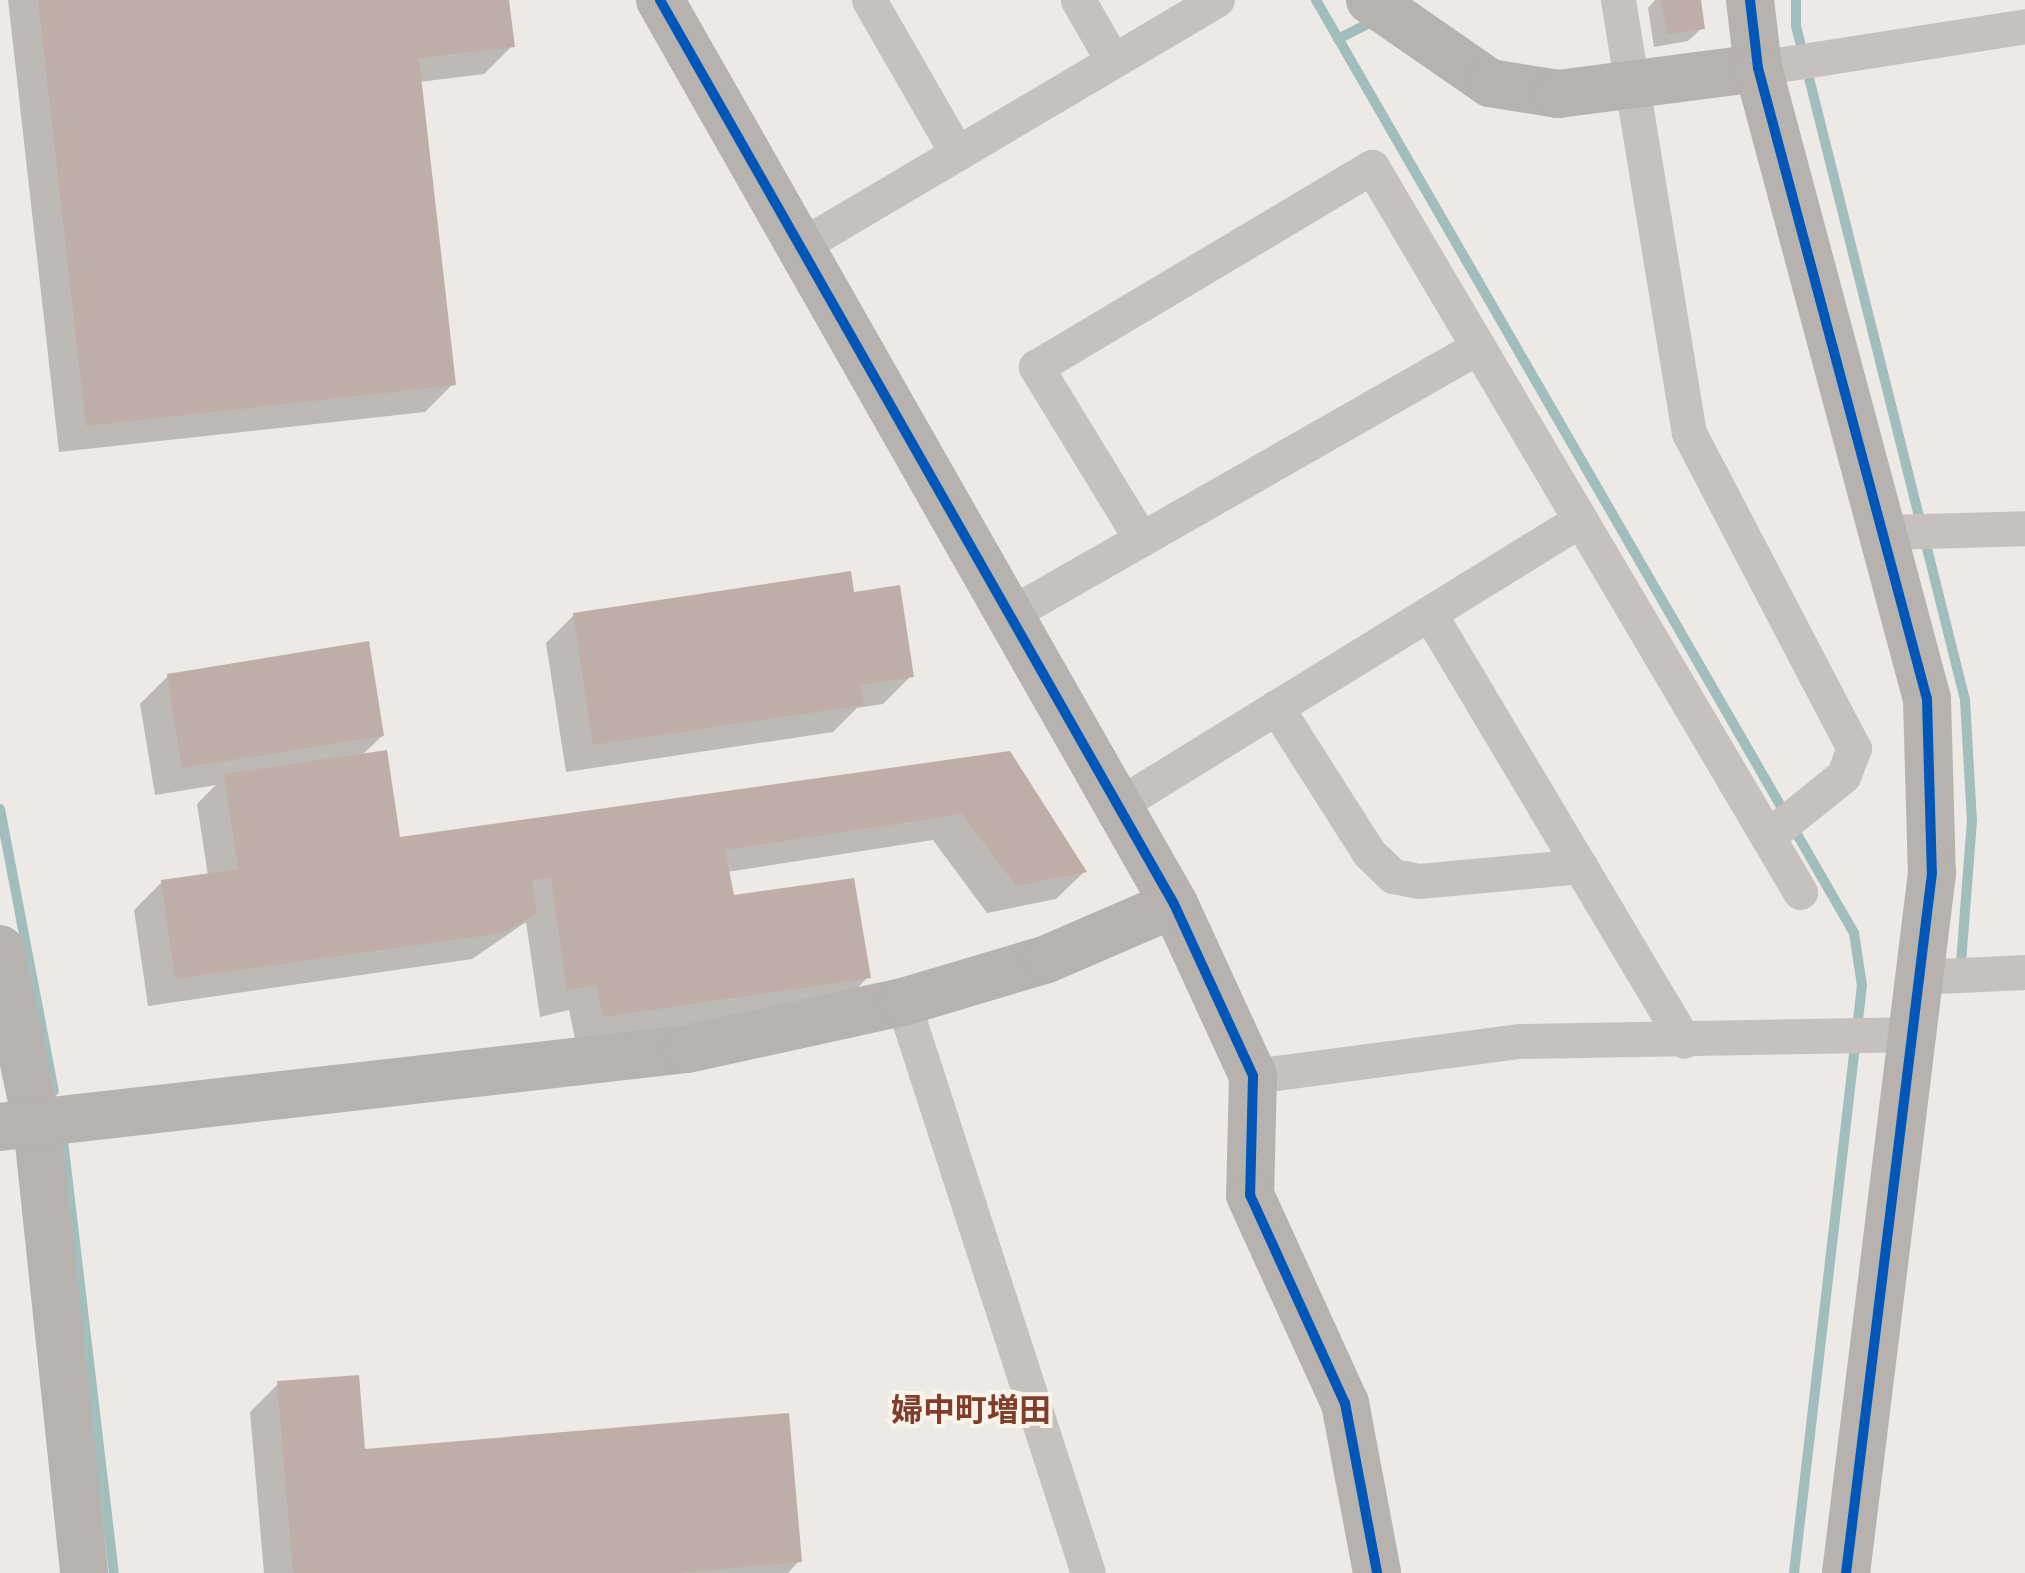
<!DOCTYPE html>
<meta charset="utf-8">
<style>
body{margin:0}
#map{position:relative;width:2025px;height:1573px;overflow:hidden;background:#ede9e4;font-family:"Asap Condensed","Noto Sans JP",sans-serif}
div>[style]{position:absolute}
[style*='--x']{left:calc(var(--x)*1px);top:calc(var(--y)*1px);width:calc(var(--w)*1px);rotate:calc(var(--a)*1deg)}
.shadow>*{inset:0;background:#0003}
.stream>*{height:10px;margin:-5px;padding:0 5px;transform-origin:5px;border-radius:5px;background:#a1bebd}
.building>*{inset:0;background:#bfaea7}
.street>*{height:35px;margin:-17.5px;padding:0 17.5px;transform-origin:17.5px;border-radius:17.5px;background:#c7c1bd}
.secondary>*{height:48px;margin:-24px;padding:0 24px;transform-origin:24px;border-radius:24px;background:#b7b2ad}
.cycleway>*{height:10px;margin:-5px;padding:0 5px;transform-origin:5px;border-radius:5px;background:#0057b8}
span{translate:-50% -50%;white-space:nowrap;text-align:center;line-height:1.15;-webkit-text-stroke:8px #f9f3ec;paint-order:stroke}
.neighbourhood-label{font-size:32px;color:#803e2a;font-weight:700}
</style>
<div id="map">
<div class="shadow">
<i style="clip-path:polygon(8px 0,507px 0,512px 46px,484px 74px,419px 82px,453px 384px,425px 412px,59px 452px)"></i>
<i style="clip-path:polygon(1655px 0,1698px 0,1702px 28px,1688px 41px,1654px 47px,1648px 8px)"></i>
<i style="clip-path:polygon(852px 595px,911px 676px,883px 704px,857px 708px,833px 732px,566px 772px,546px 643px,574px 615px)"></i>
<i style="clip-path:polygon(168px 676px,382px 736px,360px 757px,398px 840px,1008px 753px,1084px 872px,1056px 899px,987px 913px,933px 840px,727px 872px,732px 898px,868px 977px,841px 1005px,576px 1043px,569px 1010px,540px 1017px,526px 922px,472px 959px,148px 1006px,134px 910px,162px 882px,208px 876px,197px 804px,216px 785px,155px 795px,140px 704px)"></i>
<i style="clip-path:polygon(278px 1384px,363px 1452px,799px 1561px,788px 1573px,264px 1573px,250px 1412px)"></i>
</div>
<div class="stream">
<i style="--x:1316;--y:0;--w:1077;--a:60.03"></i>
<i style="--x:1854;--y:933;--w:53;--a:81.3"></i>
<i style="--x:1862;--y:985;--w:592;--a:96.6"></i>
<i style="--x:1796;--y:0;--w:26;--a:90"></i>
<i style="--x:1796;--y:26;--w:695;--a:75.92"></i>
<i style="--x:1965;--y:700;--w:120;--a:86.7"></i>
<i style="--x:1972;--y:820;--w:143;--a:94.4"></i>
<i style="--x:1338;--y:39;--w:39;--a:-27"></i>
<i style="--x:0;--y:809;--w:287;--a:79.2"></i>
<i style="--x:62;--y:1132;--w:444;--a:83.3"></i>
</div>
<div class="building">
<i style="clip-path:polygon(38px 0,509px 0,515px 47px,419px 58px,456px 385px,86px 426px)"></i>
<i style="clip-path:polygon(1661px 0,1701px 0,1705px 29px,1667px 34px)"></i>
<i style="clip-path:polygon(851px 571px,854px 592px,900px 585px,914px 677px,861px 685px,864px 705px,593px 745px,573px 613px)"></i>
<i style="clip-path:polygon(369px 641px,384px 736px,182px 768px,167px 674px)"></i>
<i style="clip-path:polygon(387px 750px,400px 837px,1010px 751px,1087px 872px,1016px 886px,962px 814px,725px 850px,734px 895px,854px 878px,871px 978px,603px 1017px,596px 984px,567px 991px,551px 878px,532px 880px,537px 914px,502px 933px,175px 979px,161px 880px,238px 869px,224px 774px)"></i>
<i style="clip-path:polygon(359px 1375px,365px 1449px,789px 1413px,802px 1562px,677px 1573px,293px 1573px,277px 1381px)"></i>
</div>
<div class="street">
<i style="--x:869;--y:0;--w:177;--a:60.1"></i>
<i style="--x:1078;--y:0;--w:70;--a:60.2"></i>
<i style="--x:1618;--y:0;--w:439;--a:80.7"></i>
<i style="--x:1689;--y:433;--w:356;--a:62.4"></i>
<i style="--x:1854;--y:748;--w:30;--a:111"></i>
<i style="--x:1843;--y:776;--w:97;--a:141.2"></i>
<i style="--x:1758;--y:68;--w:270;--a:-8.9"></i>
<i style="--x:802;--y:245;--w:482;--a:-30.6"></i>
<i style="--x:1886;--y:532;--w:139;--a:-1.6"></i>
<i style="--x:1141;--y:539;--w:202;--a:-121.4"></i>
<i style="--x:1036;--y:367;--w:391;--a:-30.8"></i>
<i style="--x:1372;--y:167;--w:842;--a:59.44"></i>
<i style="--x:1429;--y:613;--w:498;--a:59.2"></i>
<i style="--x:1010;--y:614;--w:539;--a:-29.71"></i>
<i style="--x:1276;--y:707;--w:173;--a:57.5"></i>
<i style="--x:1369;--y:853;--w:33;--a:44"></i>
<i style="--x:1393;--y:876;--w:26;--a:11"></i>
<i style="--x:1419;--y:881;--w:162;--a:-5.3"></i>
<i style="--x:1118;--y:805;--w:543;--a:-31.67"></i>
<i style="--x:1919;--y:977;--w:106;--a:-2.7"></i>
<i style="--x:903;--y:1002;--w:600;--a:72.05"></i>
<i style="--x:1253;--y:1076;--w:268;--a:-7.5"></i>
<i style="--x:1519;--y:1041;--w:389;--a:-1"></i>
</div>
<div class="secondary">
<i style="--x:660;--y:0;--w:1040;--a:60.38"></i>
<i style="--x:1174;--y:904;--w:189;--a:65.3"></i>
<i style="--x:1253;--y:1076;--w:119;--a:91.4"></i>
<i style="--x:1250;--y:1195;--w:229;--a:65.5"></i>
<i style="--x:1345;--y:1403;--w:173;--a:79.3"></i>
<i style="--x:1370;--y:0;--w:146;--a:34.7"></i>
<i style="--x:1490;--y:83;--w:69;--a:9.2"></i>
<i style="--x:1558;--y:94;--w:202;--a:-7.4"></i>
<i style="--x:1750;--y:0;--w:68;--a:83.3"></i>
<i style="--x:1758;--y:68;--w:653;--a:75.01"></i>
<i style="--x:1927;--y:699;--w:174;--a:88.4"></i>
<i style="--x:1932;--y:873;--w:705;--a:97"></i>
<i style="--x:0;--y:949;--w:179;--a:78.1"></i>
<i style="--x:37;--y:1124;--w:451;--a:84"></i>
<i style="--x:0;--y:1127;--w:691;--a:-6.48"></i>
<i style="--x:687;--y:1049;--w:221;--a:-12.3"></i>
<i style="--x:903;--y:1002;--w:150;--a:-16.6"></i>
<i style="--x:1047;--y:959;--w:138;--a:-23.4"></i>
</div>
<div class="cycleway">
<i style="--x:660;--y:0;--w:1040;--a:60.38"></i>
<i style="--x:1174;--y:904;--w:189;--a:65.3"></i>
<i style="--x:1253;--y:1076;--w:119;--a:91.4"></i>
<i style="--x:1250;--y:1195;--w:229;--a:65.5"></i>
<i style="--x:1345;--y:1403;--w:173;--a:79.3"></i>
<i style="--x:1750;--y:0;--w:68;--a:83.3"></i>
<i style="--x:1758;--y:68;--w:653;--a:75.01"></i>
<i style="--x:1927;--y:699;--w:174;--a:88.4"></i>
<i style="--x:1932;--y:873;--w:705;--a:97"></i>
</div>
<div class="neighbourhood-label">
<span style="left:971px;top:1410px">婦中町増田</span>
</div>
</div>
